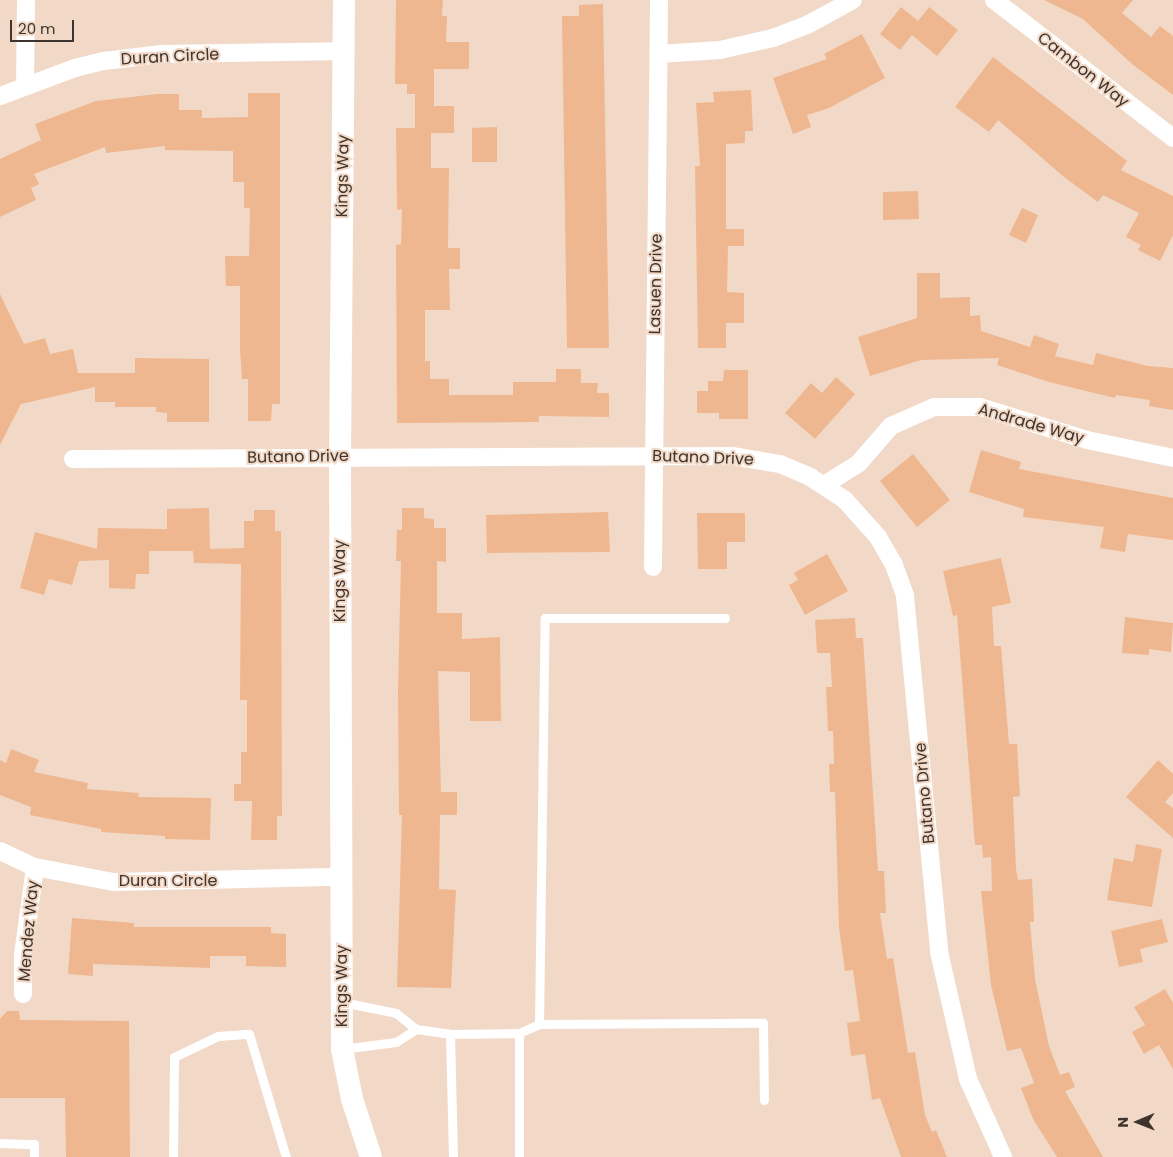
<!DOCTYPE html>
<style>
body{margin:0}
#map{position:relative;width:1173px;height:1157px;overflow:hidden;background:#f2d9c7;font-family:Poppins,sans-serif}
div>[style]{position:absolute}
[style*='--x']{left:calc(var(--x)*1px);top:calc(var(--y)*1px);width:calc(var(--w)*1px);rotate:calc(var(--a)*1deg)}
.building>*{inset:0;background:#eeb78f}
.service>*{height:9px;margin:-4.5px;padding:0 4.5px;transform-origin:4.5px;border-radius:4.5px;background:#fff}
.minor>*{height:18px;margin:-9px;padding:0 9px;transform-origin:9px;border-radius:9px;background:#fff}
.tertiary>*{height:22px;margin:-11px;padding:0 11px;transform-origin:11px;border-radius:11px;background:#fff}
span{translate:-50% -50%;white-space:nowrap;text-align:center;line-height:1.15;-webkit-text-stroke:4px #f2d9c7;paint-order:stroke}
.street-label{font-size:16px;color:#3e342d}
.north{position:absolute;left:1113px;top:1097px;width:50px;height:50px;-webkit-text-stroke:4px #f2d9c7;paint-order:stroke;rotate:269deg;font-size:14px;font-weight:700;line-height:20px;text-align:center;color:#3e342d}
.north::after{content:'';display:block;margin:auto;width:18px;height:22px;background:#3e342d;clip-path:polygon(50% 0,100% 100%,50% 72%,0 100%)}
.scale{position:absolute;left:10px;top:20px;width:64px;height:22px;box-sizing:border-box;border:2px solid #3e342d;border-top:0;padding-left:6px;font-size:15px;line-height:18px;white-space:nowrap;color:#3e342d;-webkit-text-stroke:4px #f2d9c7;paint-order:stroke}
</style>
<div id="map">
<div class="building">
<i style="clip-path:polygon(396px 0,443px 0,442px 16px,447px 16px,446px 42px,469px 42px,469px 69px,434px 69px,434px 106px,454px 106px,454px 133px,431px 133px,431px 168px,449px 168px,448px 248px,460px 248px,460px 269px,449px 269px,450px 310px,425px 310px,425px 361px,430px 361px,430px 379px,449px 379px,449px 395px,513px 395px,513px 382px,556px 382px,556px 369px,581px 369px,581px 383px,598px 383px,597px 393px,609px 393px,609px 417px,539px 416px,539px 422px,397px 423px,396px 245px,401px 244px,402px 209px,397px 210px,396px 128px,415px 128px,415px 94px,407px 94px,407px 84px,395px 84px)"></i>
<i style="clip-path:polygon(1044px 0,1133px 0,1122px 13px,1151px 37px,1160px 26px,1173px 36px,1173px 95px,1132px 64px,1083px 19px)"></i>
<i style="clip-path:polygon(603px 4px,609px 348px,567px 348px,562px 16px,579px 16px,579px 5px)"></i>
<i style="clip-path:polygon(901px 7px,918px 21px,929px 7px,958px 30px,937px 56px,912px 35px,900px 50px,880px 34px)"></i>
<i style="clip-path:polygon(862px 34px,885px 78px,829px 108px,807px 115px,811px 127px,793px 134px,773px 78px,827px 59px,824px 54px)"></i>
<i style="clip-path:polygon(993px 57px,1127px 161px,1121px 170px,1173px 196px,1173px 235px,1160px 261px,1138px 250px,1141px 245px,1126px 237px,1139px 213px,1103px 195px,1098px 202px,1064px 177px,998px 120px,989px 132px,955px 107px)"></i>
<i style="clip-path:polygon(751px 90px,753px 131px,745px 131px,745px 143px,726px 144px,726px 229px,744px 229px,744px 246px,728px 246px,727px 292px,744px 293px,744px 323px,726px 323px,726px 348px,698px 348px,695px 166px,700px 166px,696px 103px,714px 102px,713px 92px)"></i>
<i style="clip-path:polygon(248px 93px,280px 93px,280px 404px,272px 404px,271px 421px,248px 421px,248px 379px,242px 379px,240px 349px,240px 286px,226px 286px,225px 256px,249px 256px,250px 208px,244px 208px,244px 182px,233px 182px,233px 151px,165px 150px,165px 146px,106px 153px,105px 147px,34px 174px,39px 184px,31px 188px,36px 200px,0 217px,0 159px,41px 140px,35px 124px,96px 101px,157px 94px,179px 94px,179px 110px,202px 110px,202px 118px,248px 117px)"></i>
<i style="clip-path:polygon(497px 127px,497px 162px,472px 162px,472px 128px)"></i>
<i style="clip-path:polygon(918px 191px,919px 219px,883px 220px,883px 192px)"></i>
<i style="clip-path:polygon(1022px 208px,1038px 215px,1026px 243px,1009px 235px)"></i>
<i style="clip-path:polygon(917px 273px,940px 273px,940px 298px,970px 297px,970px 316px,980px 315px,981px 331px,1030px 347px,1034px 335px,1059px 344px,1055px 356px,1093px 365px,1096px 353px,1148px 366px,1173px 368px,1173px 410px,1149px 406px,1150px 400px,1116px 395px,1115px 398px,1049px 382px,997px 365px,999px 358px,921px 360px,870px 376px,858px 337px,917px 318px)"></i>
<i style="clip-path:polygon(0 294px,24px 344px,45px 338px,50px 354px,73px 349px,78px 373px,135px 373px,135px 358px,209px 359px,209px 422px,167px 422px,167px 413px,156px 412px,156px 407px,115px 407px,115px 402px,95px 402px,95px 387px,21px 404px,0 445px)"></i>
<i style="clip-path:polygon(724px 370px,748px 370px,748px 419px,719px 419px,719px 413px,697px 413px,697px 391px,708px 391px,708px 381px,723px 381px)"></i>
<i style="clip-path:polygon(836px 377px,855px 394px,815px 439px,785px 413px,811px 383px,822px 393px)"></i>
<i style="clip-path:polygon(981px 450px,1021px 462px,1019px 469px,1173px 498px,1173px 540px,1128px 534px,1125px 552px,1100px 548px,1104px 527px,1023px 517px,1024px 509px,969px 492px)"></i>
<i style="clip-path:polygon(913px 454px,950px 500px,917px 527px,880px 481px)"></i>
<i style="clip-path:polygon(209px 508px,210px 549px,244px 548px,244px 521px,254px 521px,254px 510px,275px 510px,275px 531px,281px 531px,282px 816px,277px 816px,277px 840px,251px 840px,252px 801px,234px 801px,234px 784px,241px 784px,241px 752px,247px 752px,247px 700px,240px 700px,241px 564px,194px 563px,193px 551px,149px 551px,149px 574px,136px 574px,135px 589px,109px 588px,109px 560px,79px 561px,72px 585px,49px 579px,44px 595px,20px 588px,35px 532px,97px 549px,98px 528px,167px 529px,167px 509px)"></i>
<i style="clip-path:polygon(402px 508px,424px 508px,424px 518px,434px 519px,434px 528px,446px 528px,446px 562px,437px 561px,437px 613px,462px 613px,462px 639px,500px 637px,501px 721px,470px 721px,470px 672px,438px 671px,441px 792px,457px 792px,457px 815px,440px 815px,439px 889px,456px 890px,451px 988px,397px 987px,402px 815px,399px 815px,398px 692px,401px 561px,396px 561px,397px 530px,402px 530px)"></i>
<i style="clip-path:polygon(608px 512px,610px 552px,487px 553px,486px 515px)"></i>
<i style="clip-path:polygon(697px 513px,745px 513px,745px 542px,727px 542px,727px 569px,698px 569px)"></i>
<i style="clip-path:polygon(827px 554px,848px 591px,805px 615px,789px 585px,798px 580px,794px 573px)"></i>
<i style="clip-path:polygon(1001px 558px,1011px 603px,992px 607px,994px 646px,1001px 646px,1009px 744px,1017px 744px,1020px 796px,1013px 797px,1016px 869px,1018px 880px,1032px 879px,1034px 922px,1030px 922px,1035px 979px,1049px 1046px,1060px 1075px,1069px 1072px,1075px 1087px,1065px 1091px,1103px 1157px,1057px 1157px,1033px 1119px,1021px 1088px,1034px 1083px,1021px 1048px,1007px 1051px,991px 985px,981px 891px,992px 891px,991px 857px,983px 858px,982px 845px,975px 845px,957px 615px,953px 616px,943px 571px)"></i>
<i style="clip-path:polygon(1125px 617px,1173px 623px,1171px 652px,1149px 649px,1149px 655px,1122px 653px)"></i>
<i style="clip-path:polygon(855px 618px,856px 638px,863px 638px,878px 871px,884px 871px,886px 913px,880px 913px,887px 959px,893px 958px,908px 1053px,915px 1052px,925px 1115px,932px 1132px,936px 1130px,947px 1157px,901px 1157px,880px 1098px,872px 1100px,865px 1054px,851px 1056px,847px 1023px,860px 1021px,853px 970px,845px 971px,839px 928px,835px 792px,830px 792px,829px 764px,834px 764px,833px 731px,828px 731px,826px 687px,832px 687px,830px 653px,817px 653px,815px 620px)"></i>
<i style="clip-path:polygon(11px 749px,39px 760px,34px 772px,88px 783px,87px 789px,139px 793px,138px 797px,211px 798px,210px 840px,165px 839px,165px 836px,101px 832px,101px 829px,30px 815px,31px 807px,0 795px,0 760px,6px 763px)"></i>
<i style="clip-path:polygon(1158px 760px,1173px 774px,1173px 793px,1165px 802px,1173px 808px,1173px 838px,1126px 797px)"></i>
<i style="clip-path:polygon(1136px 844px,1162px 849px,1152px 907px,1107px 900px,1114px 858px,1133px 862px)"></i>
<i style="clip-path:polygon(72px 918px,134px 923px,134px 927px,271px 927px,271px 933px,286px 934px,286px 967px,246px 966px,246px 956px,210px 956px,210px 968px,93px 964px,93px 976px,68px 974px)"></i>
<i style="clip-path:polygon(1162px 919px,1168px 942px,1140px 949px,1143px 962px,1119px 967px,1111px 931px)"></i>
<i style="clip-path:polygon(1165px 989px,1173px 1003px,1173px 1069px,1159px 1045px,1144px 1054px,1132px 1032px,1145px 1025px,1134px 1007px)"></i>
<i style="clip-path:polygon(7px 1011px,19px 1011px,20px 1020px,129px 1021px,130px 1157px,66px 1157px,65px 1098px,0 1098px,0 1019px)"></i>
</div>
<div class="service">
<i style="--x:342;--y:1002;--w:55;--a:11.5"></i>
<i style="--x:396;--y:1013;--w:26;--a:39"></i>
<i style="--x:416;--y:1029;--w:34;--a:8"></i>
<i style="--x:450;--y:1034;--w:69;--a:-0.8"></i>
<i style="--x:519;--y:1033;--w:22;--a:-24"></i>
<i style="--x:539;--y:1024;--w:224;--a:-0.3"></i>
<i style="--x:763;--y:1023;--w:77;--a:89.3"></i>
<i style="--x:539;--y:1024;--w:406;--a:-89.2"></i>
<i style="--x:545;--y:618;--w:180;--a:0"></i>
<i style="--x:450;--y:1034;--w:123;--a:88.6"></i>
<i style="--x:342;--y:1049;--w:54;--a:-7.4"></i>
<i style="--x:396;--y:1042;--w:24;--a:-33"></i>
<i style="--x:0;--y:1143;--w:34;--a:2"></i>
<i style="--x:34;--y:1144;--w:13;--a:90"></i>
<i style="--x:173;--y:1157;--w:100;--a:-89.4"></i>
<i style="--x:174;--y:1057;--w:49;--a:-25.5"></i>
<i style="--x:218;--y:1036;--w:31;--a:-4"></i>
<i style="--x:249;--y:1034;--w:128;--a:73.3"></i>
<i style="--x:519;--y:1157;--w:124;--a:-90"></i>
</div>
<div class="minor">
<i style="--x:994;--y:0;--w:226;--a:37.6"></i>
<i style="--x:659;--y:54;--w:61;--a:-3.8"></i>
<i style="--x:720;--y:50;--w:54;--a:-12.8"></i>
<i style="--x:773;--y:38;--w:36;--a:-21"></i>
<i style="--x:807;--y:25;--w:52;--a:-28.5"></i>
<i style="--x:25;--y:85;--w:85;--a:-89.3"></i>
<i style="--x:0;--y:96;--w:80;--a:-20.5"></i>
<i style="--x:75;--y:68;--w:30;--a:-14"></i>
<i style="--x:104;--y:61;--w:58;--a:-6.9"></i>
<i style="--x:162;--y:54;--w:183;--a:-0.9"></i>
<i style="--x:73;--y:459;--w:659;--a:-0.26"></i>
<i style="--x:732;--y:456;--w:49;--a:9.5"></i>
<i style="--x:780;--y:464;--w:33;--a:23"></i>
<i style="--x:810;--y:477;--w:42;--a:33.3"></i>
<i style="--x:845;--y:500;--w:50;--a:48.3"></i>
<i style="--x:878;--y:537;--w:32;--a:60"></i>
<i style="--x:894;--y:565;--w:33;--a:70"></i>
<i style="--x:905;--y:596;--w:358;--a:84.5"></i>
<i style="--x:939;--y:952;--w:130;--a:77.1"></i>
<i style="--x:968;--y:1079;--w:85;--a:65.8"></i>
<i style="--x:824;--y:485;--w:40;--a:-32"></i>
<i style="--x:858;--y:464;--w:50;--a:-49"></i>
<i style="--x:891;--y:426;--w:47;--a:-23.8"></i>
<i style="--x:934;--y:407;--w:46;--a:0"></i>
<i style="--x:980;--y:407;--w:112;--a:17.1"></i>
<i style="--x:1087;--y:440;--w:88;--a:11.8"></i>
<i style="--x:653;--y:567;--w:567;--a:-89.39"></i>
<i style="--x:0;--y:851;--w:38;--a:25"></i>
<i style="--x:35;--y:867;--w:80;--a:10.8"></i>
<i style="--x:114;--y:882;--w:227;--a:-1.3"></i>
<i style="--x:23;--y:994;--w:39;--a:-90"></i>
<i style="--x:23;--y:955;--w:89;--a:-82.2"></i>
</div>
<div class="tertiary">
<i style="--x:344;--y:0;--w:457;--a:90.5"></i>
<i style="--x:340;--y:457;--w:592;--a:89.81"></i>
<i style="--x:342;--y:1049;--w:51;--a:78.7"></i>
<i style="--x:352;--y:1099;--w:61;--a:71.9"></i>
</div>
<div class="street-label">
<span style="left:170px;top:57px;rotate:-3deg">Duran Circle</span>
<span style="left:1083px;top:70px;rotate:38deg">Cambon Way</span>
<span style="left:343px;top:176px;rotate:-89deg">Kings Way</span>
<span style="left:656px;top:284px;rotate:-89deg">Lasuen Drive</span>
<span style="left:1031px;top:424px;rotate:16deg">Andrade Way</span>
<span style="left:298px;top:457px;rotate:-1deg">Butano Drive</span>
<span style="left:703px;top:458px;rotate:2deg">Butano Drive</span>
<span style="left:340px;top:581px;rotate:-90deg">Kings Way</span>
<span style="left:925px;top:793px;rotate:-95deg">Butano Drive</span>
<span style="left:168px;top:881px">Duran Circle</span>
<span style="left:29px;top:931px;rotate:-85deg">Mendez Way</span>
<span style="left:342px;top:986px;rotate:-90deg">Kings Way</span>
</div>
<div class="north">N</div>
<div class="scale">20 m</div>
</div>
